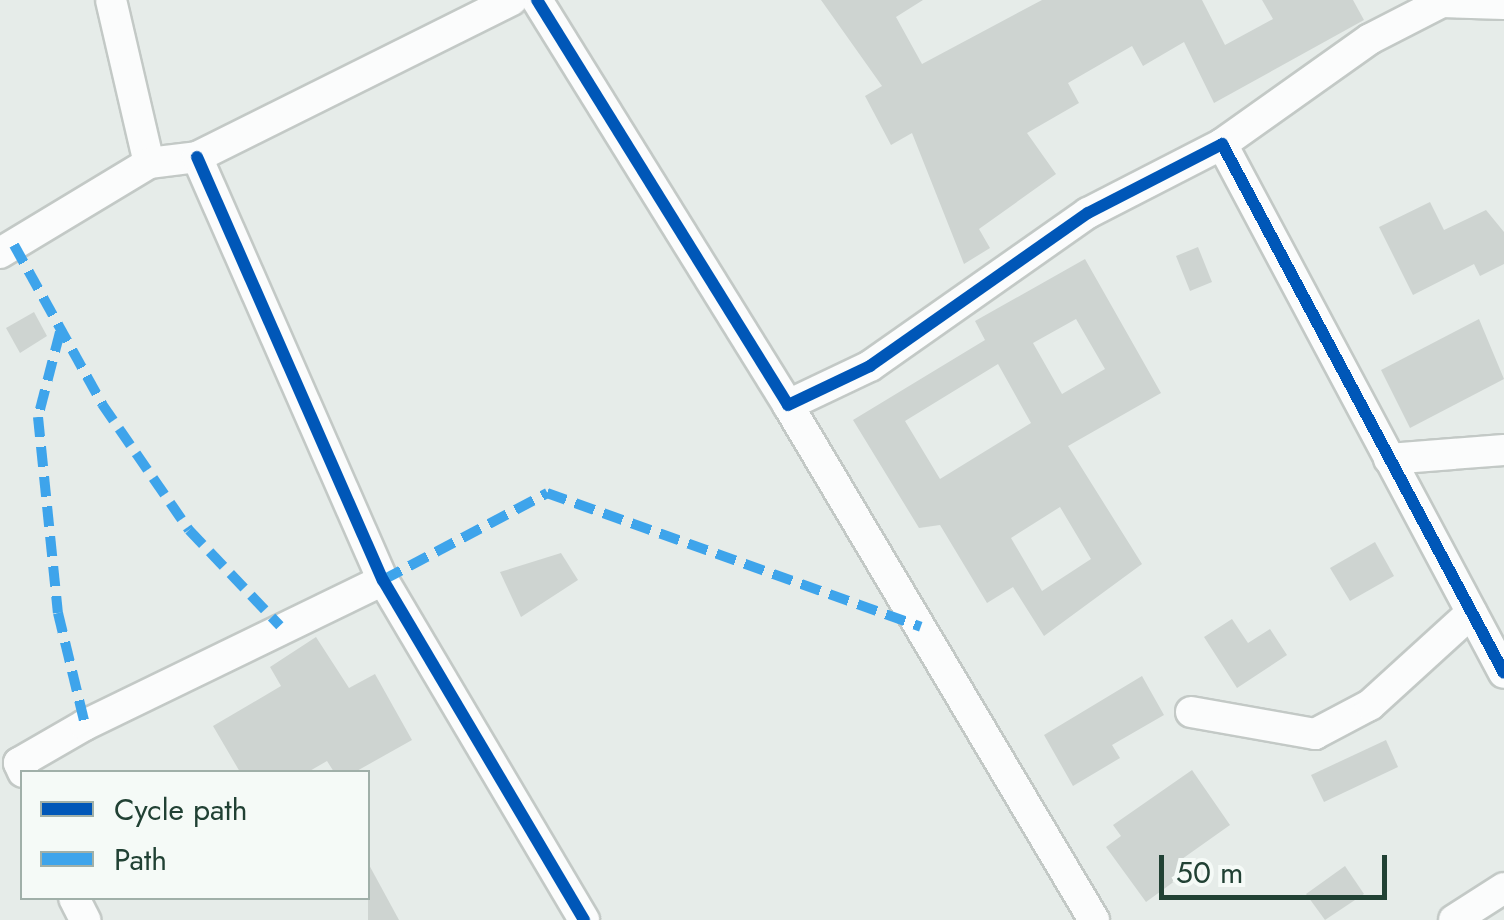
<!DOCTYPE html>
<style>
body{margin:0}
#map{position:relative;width:1504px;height:920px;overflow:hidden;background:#e6ece9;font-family:Jost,sans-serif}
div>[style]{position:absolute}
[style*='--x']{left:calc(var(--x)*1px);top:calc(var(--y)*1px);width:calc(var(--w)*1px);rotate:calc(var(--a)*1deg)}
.building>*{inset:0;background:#ced4d1}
.roads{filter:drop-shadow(2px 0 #c3c9c6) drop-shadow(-2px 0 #c3c9c6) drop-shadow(0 2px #c3c9c6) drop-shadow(0 -2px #c3c9c6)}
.street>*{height:30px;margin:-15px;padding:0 15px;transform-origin:15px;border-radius:15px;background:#fbfcfc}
.quiet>*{height:10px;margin-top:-5px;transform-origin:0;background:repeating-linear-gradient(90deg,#3ea4eb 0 20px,transparent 0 30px)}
.cycleway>*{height:12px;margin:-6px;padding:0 6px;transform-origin:6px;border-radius:6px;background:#0057b8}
span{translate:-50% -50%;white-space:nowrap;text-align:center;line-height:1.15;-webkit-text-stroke:8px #f5faf7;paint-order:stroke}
.legend{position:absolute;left:20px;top:770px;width:350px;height:130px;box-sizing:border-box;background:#f5faf7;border:2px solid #a0b0a9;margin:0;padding:12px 18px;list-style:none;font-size:30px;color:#214134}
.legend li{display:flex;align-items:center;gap:20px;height:50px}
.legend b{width:50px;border:2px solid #a0b0a9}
.scale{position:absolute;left:1159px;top:855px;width:228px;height:45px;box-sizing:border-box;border:5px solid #214134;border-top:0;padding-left:12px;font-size:30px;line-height:35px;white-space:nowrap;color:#214134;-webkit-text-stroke:8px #f5faf7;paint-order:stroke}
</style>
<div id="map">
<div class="building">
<i style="clip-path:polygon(821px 0,923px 0,896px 17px,922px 64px,1042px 0,1202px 0,1225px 45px,1273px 19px,1262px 0,1353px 0,1364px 20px,1214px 103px,1184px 42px,1143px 66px,1132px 46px,1068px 83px,1079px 103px,1027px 133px,1056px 174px,979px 229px,990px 248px,964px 264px,912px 133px,891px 145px,865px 96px,882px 86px)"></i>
<i style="clip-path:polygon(1430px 202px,1444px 230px,1486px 210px,1504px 232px,1504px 264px,1480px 276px,1474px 264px,1413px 295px,1379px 227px)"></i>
<i style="clip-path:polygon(1198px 247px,1212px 282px,1190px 291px,1176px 256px)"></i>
<i style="clip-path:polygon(evenodd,1085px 259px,1161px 393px,1068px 446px,1142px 564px,1044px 636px,1013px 587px,987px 603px,940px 525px,919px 528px,853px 420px,985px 340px,975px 321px,1085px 259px,1076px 319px,1105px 369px,1062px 394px,1033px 343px,1076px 319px,1085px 259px,998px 364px,1031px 423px,940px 479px,905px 421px,998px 364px,1085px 259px,1060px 507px,1091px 559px,1042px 591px,1011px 538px,1060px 507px)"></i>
<i style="clip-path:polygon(34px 312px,47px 336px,20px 353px,6px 328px)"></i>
<i style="clip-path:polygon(1479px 319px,1504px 379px,1410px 428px,1381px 370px)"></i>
<i style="clip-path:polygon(1375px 542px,1394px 576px,1350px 601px,1330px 568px)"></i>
<i style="clip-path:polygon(561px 553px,578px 580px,521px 617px,500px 572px)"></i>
<i style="clip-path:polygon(1232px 619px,1248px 643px,1270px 629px,1287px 655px,1237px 688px,1204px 637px)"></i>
<i style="clip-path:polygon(316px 637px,349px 688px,375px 674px,412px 740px,355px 772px,334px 772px,327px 761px,308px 772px,240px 772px,213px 726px,281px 686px,270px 667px)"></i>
<i style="clip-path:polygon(1142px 676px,1164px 715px,1112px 745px,1120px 758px,1073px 786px,1044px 735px)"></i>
<i style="clip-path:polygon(1386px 740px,1398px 767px,1324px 802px,1311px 775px)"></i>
<i style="clip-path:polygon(1192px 770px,1230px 825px,1182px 859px,1190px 870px,1146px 902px,1106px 847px,1121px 836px,1113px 825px)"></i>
<i style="clip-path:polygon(368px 863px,399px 920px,368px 920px)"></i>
<i style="clip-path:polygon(1345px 866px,1364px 894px,1325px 920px,1306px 894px)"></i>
</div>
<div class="roads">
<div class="street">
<i style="--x:111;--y:0;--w:167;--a:76.9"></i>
<i style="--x:537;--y:0;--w:476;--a:58.2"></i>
<i style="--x:788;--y:405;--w:91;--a:-25.4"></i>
<i style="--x:870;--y:366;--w:266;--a:-35.1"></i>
<i style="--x:1088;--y:213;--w:151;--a:-27.2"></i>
<i style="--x:1222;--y:144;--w:599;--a:61.94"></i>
<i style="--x:1222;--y:144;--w:181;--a:-35.4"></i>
<i style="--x:1370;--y:39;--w:81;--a:-27.2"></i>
<i style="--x:1442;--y:2;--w:62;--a:1.8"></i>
<i style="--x:197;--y:157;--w:462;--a:66.3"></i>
<i style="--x:383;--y:580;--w:395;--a:59.4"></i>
<i style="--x:0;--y:253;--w:174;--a:-31.1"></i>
<i style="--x:149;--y:163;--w:48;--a:-7.1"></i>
<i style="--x:197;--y:157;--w:352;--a:-26.5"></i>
<i style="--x:788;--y:405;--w:599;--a:59.28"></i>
<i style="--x:1389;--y:459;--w:115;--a:-4.5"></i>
<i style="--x:1191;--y:712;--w:126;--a:10.1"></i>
<i style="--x:1315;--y:734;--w:62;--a:-27.8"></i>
<i style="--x:1370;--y:705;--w:137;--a:-42.3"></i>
<i style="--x:23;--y:772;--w:10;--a:-114"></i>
<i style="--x:19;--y:763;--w:76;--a:-29.9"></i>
<i style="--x:85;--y:725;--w:331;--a:-25.9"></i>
<i style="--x:74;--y:898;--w:25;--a:63"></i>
<i style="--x:1454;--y:920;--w:59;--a:-32.6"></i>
</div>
</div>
<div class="quiet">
<i style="--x:14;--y:245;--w:182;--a:61"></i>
<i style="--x:102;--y:404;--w:153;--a:55.4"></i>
<i style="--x:189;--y:530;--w:132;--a:46.5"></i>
<i style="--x:60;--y:332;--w:88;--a:104.5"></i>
<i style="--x:38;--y:417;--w:197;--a:84.2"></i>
<i style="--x:58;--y:613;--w:115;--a:76.4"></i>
<i style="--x:383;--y:580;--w:186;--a:-27.9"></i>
<i style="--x:547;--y:493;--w:397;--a:19.7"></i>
</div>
<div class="cycleway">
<i style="--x:537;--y:0;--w:476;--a:58.2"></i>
<i style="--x:788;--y:405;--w:91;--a:-25.4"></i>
<i style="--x:870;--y:366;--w:266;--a:-35.1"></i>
<i style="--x:1088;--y:213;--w:151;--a:-27.2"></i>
<i style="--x:1222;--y:144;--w:599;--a:61.94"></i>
<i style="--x:197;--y:157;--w:462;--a:66.3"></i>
<i style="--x:383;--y:580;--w:395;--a:59.4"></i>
</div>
<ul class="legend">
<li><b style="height:12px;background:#0057b8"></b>Cycle path</li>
<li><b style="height:12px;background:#3ea4eb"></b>Path</li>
</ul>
<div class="scale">50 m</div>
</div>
